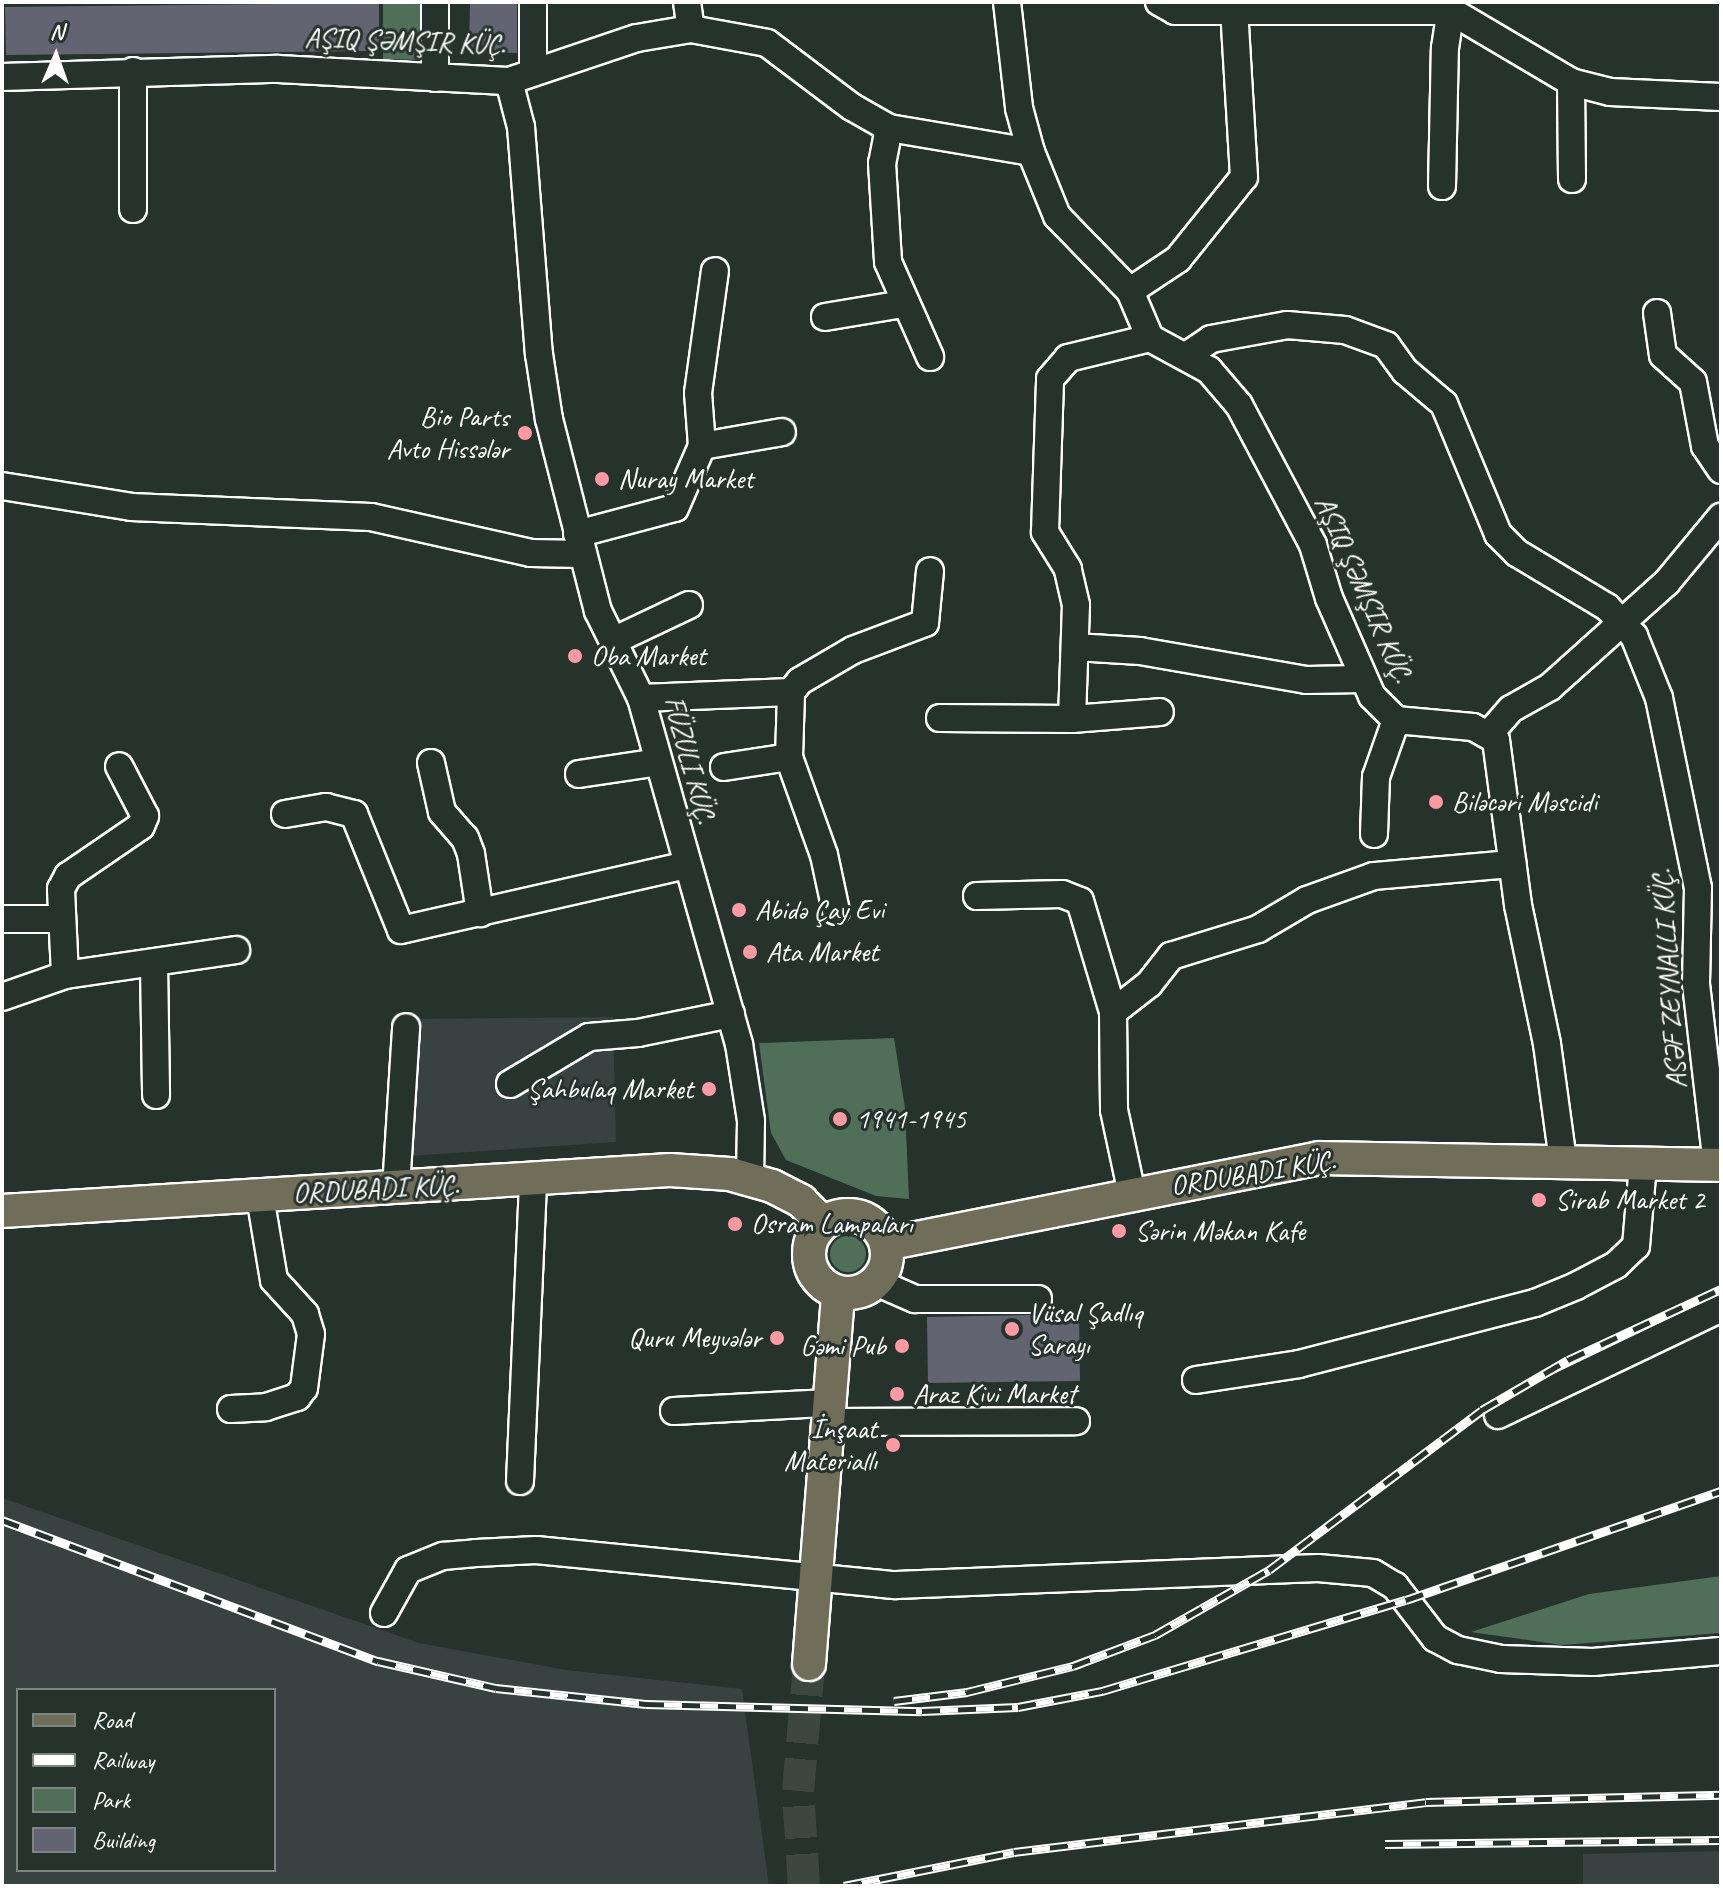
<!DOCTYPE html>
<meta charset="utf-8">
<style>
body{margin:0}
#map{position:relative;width:1723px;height:1888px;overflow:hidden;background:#26332d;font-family:Caveat,sans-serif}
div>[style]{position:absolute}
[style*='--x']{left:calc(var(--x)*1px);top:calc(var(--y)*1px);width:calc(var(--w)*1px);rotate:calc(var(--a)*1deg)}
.built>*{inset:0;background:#384241}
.green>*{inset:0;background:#4f6f59}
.round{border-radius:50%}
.building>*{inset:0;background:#636471}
.major-tunnel>*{height:32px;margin-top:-16px;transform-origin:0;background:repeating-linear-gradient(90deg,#3c4742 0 32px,transparent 0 48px)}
.roads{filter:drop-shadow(2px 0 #fff) drop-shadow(-2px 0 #fff) drop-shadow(0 2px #fff) drop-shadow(0 -2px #fff)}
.minor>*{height:26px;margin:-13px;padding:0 13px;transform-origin:13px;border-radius:13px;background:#26332d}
.major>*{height:32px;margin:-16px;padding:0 16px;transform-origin:16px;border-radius:16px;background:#706e59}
.major>.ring{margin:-16px;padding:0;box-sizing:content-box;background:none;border:32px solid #706e59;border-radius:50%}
.rail>*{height:9px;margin-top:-4.5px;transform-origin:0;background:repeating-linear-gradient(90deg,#26332d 0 18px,#fff 0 36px);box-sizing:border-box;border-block:2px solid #fff}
.dots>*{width:22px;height:22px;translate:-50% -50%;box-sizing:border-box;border:4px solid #26332d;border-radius:50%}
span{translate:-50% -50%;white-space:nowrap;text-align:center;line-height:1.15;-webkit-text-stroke:6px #26332d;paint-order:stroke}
.street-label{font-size:28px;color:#fff}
.poi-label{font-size:28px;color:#fff}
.right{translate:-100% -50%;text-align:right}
.left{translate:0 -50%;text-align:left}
.frame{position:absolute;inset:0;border:4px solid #fff;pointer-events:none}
.legend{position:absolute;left:16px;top:1688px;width:260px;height:184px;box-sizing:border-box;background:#26332d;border:2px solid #7d8581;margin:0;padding:10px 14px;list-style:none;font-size:24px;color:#fff}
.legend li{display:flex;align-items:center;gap:16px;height:40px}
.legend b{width:40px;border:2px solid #7d8581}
.north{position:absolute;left:16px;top:16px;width:80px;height:80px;-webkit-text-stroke:6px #26332d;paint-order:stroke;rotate:2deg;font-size:22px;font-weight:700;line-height:32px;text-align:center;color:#fff}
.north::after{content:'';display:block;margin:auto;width:28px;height:36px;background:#fff;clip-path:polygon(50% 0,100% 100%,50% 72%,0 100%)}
</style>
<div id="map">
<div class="built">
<i style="clip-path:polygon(613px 1017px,616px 1142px,409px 1156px,417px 1019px)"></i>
<i style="clip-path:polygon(evenodd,2px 1498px,419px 1643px,566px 1670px,742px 1689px,769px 1886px,2px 1886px,2px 1498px,18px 1690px,274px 1690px,274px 1870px,18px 1870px,18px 1690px)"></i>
<i style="clip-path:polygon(1721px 1851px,1721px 1886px,1583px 1886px,1583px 1854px)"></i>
</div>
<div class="green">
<i style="clip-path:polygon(383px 2px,425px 2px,425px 60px,383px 59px)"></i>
<i style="clip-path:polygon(894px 1038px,905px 1108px,909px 1199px,876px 1196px,786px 1160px,771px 1133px,759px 1043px)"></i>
<i class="round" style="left:830px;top:1236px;width:36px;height:36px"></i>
<i style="clip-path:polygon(1721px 1576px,1721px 1633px,1562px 1645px,1471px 1632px,1589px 1594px)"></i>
</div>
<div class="building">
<i style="clip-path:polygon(470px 2px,517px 2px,517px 53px,469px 52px)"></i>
<i style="clip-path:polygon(379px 3px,379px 51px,6px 55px,5px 7px)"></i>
<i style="clip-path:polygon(1079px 1314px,1080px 1381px,928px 1383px,927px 1317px)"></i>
</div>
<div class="major-tunnel">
<i style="--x:804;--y:1886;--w:95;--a:-93.6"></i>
<i style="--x:798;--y:1791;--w:127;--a:-85"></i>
</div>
<div class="roads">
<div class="minor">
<i style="--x:435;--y:2;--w:76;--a:90"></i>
<i style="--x:687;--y:2;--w:27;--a:82"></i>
<i style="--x:1007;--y:2;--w:107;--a:83.5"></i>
<i style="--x:1019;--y:108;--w:46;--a:74.7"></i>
<i style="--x:1159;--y:2;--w:18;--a:29"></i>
<i style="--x:1175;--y:11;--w:276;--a:0"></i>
<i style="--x:1451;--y:11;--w:139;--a:30.6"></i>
<i style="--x:1571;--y:82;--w:40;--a:14.4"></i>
<i style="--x:1610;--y:92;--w:111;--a:2.6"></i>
<i style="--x:533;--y:69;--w:67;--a:-90"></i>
<i style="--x:133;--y:71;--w:138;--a:90"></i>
<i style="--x:2;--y:77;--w:276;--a:-1.7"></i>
<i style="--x:278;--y:69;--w:231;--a:3"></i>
<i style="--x:509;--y:81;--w:135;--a:-18.6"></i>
<i style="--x:637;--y:38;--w:55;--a:-9.5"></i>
<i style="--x:691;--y:29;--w:77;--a:10.4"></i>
<i style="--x:767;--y:43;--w:106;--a:37"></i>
<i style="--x:852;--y:107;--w:43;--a:29.6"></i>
<i style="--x:889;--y:128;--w:144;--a:9.6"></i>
<i style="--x:1031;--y:152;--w:69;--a:67.9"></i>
<i style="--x:1057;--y:216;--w:105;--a:45.8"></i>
<i style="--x:1130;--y:291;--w:51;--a:66.9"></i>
<i style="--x:1150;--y:338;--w:67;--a:28.5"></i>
<i style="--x:1209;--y:370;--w:46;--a:49.4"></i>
<i style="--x:1239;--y:405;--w:158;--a:62.1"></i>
<i style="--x:1313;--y:545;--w:55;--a:73.2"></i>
<i style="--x:1329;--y:598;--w:107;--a:66.3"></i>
<i style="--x:1372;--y:696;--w:34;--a:45"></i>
<i style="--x:1396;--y:720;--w:77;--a:5.2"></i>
<i style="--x:1473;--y:727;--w:26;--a:29"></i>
<i style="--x:1496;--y:740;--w:166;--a:82.4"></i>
<i style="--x:1518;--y:905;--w:142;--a:78.2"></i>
<i style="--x:1547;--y:1044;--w:118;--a:82.2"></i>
<i style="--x:509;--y:81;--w:48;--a:75.4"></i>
<i style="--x:521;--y:127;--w:228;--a:85.5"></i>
<i style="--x:539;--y:354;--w:66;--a:81.3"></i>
<i style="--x:549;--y:419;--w:198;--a:75.7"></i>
<i style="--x:598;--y:611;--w:97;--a:63.7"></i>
<i style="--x:641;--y:698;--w:360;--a:74.2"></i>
<i style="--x:739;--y:1044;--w:78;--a:81.1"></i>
<i style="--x:751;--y:1121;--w:57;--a:91"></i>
<i style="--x:1571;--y:82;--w:97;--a:89.4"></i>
<i style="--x:889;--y:128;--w:36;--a:101"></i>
<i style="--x:882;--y:163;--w:99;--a:86.5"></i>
<i style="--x:888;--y:262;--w:104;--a:66.1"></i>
<i style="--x:1442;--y:186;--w:138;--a:-88.8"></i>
<i style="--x:1445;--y:48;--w:47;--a:-81.3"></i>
<i style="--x:1130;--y:291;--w:58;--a:-33.7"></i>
<i style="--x:1178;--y:259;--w:105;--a:-51.2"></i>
<i style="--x:1244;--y:177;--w:168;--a:-93.4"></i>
<i style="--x:1657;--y:313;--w:42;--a:81.9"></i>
<i style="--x:1663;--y:355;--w:40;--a:42"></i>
<i style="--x:1693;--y:382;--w:65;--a:79.4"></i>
<i style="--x:1705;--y:446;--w:29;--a:56"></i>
<i style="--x:825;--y:317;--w:79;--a:-9.5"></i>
<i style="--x:1186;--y:356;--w:30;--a:-34"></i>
<i style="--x:1211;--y:339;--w:77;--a:-10.4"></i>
<i style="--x:1287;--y:325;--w:58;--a:4.9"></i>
<i style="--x:1345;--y:330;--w:44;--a:20.1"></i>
<i style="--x:1386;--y:345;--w:32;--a:54"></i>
<i style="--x:1405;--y:371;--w:51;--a:40.2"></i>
<i style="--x:1444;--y:404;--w:141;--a:67.4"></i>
<i style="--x:1498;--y:534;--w:27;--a:45"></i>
<i style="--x:1517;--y:553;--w:105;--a:31"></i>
<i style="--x:1607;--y:607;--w:40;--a:47"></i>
<i style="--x:1634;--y:636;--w:67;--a:68"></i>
<i style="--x:1659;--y:698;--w:194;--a:78.4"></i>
<i style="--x:1698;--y:888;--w:96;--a:91.2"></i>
<i style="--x:1696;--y:984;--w:182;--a:83.4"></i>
<i style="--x:702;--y:446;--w:81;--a:-9.9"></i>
<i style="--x:2;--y:486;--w:131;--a:9.2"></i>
<i style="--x:131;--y:507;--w:240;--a:2.4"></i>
<i style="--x:371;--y:517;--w:164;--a:12.7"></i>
<i style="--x:531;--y:553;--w:51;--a:1.1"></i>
<i style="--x:577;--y:534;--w:101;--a:-14.9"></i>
<i style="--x:675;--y:508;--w:68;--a:-66.5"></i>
<i style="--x:702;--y:446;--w:53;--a:-94.3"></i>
<i style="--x:698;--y:393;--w:123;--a:-82.1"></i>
<i style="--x:613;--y:641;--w:84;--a:-25.3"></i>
<i style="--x:1075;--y:647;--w:65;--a:3.5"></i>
<i style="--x:1140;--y:651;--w:169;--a:9.9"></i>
<i style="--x:1306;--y:680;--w:56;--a:-1"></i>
<i style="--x:641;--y:698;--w:150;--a:-2.3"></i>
<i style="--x:940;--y:718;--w:132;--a:0.4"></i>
<i style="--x:1072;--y:719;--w:88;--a:-4.5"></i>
<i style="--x:1072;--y:719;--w:114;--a:-88"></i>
<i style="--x:1076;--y:605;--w:37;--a:-103"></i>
<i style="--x:1068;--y:569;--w:44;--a:-121.9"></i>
<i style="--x:1045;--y:532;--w:153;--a:-88.1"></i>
<i style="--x:1050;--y:379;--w:28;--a:-49"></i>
<i style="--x:1068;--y:358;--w:84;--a:-13.7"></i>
<i style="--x:1490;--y:733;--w:32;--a:-49"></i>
<i style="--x:1511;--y:709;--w:45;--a:-29.4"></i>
<i style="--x:1550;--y:687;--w:157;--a:-41.9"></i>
<i style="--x:1667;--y:582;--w:85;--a:-50.3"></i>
<i style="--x:431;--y:763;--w:50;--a:77.3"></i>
<i style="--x:442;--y:812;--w:35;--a:49"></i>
<i style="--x:465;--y:838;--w:17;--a:69"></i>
<i style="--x:471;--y:854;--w:60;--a:81.3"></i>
<i style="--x:724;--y:767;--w:66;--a:-8.7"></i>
<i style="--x:579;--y:774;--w:80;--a:-8.6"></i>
<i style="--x:285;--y:814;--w:42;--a:-9.7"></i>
<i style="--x:326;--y:807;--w:29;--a:14"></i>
<i style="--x:354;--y:814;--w:125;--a:67.9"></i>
<i style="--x:401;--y:930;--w:292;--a:-12.8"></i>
<i style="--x:1374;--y:834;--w:57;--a:-88"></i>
<i style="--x:1376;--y:777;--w:60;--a:-70.7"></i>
<i style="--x:977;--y:896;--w:85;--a:-1.3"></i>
<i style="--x:1062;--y:894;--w:19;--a:21"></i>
<i style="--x:1080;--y:901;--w:116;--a:73.4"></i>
<i style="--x:1113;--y:1012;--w:98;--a:89.4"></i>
<i style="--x:1114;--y:1110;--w:86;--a:77.9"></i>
<i style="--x:836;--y:911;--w:57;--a:-102.1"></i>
<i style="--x:824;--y:855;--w:104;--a:-109.7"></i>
<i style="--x:789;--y:757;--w:65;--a:-88.2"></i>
<i style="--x:791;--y:692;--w:14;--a:-51"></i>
<i style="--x:800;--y:681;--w:61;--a:-30.3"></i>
<i style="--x:853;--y:650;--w:77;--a:-20.6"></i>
<i style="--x:925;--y:623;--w:52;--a:-84.5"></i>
<i style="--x:2;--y:919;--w:60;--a:0"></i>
<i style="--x:154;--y:963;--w:132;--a:89.1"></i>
<i style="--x:65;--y:975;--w:86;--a:-92.7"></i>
<i style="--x:61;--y:889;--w:15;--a:-62"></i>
<i style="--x:68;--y:876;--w:88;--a:-34.4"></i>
<i style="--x:141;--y:826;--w:11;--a:-68"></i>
<i style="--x:145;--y:816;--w:56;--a:-117.5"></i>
<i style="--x:2;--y:997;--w:67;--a:-19.2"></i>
<i style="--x:65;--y:975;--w:173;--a:-8.3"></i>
<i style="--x:1113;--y:1012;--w:46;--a:-37.9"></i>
<i style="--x:1149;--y:984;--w:36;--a:-52"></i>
<i style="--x:1171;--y:956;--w:91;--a:-17.2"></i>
<i style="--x:1258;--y:929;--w:57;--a:-30.6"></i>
<i style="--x:1307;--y:900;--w:71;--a:-19.7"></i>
<i style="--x:1374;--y:876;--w:139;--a:-5"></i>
<i style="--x:510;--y:1084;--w:92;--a:-30.7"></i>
<i style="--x:589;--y:1037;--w:49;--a:-4.7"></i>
<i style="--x:638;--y:1033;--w:95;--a:-11.5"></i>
<i style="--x:396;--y:1188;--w:161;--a:-86.4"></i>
<i style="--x:876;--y:1282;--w:43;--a:23.6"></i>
<i style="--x:915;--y:1299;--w:123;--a:0"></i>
<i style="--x:1196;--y:1380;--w:104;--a:-8.8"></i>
<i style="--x:1299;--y:1364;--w:244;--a:-14.5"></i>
<i style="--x:1535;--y:1303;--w:44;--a:-22.5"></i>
<i style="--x:1576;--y:1286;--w:45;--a:-27.7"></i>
<i style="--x:1616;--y:1265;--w:28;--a:-44"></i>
<i style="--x:1636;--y:1246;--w:82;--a:-85.1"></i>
<i style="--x:231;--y:1409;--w:35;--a:-3"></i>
<i style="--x:266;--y:1407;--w:33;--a:-18"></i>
<i style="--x:297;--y:1397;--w:11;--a:-52"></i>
<i style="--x:304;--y:1388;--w:54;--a:-82.6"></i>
<i style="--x:311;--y:1334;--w:21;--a:-107"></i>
<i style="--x:305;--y:1314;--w:46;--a:-132.4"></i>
<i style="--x:274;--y:1280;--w:85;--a:-99.5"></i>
<i style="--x:674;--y:1411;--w:155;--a:-3"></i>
<i style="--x:1498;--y:1415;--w:247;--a:-25.6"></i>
<i style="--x:827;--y:1422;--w:249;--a:-0.2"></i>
<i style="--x:520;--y:1481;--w:301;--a:-87.5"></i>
<i style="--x:384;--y:1613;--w:49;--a:-60.8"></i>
<i style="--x:408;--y:1570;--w:38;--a:-22"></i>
<i style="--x:443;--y:1556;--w:33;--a:-5"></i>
<i style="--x:476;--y:1553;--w:60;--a:-2.9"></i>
<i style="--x:536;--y:1550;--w:362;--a:5.6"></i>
<i style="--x:896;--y:1585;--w:422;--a:-2.3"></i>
<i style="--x:1318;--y:1568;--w:55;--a:5.2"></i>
<i style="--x:1373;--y:1573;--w:26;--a:31"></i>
<i style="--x:1395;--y:1586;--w:66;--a:52.4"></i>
<i style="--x:1435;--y:1638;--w:26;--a:28"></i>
<i style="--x:1458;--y:1650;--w:44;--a:11.8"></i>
<i style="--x:1501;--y:1659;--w:92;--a:1.9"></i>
<i style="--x:1593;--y:1662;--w:128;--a:-4.9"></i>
</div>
<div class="major">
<i style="--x:2;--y:1211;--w:669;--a:-3.51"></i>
<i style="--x:670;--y:1170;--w:60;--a:3.8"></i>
<i style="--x:730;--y:1174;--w:44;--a:15.9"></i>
<i style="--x:772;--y:1186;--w:33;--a:27"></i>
<i style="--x:801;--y:1201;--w:31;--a:45"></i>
<i class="ring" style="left:809px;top:1215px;width:46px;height:46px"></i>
<i style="--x:886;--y:1244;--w:441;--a:-11.2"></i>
<i style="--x:1319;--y:1158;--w:402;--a:1"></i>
<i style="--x:809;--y:1664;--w:372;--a:-85.5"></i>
</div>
</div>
<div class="rail">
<i style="--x:2;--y:1520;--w:402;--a:20.6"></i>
<i style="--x:378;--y:1661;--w:121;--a:12.9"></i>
<i style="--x:496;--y:1688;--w:151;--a:6.1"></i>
<i style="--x:646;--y:1704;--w:276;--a:1.5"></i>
<i style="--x:922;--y:1711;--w:96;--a:-2.4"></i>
<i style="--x:1018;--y:1707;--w:86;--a:-10.8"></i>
<i style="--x:1102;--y:1691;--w:317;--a:-16.7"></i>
<i style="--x:1406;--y:1600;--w:333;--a:-19.1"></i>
<i style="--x:894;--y:1701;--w:74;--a:-7"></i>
<i style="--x:967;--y:1692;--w:109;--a:-13.8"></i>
<i style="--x:1073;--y:1666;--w:88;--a:-20.7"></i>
<i style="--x:1155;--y:1635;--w:131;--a:-29.7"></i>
<i style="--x:1269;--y:1570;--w:266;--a:-36.9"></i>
<i style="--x:1482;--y:1410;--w:99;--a:-30.2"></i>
<i style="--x:1568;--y:1360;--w:169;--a:-24.9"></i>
<i style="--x:1385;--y:1844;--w:336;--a:-0.7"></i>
<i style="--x:844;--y:1886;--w:173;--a:-11.3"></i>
<i style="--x:1014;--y:1852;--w:415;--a:-6.9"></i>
<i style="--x:1426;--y:1802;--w:295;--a:-1.4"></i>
</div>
<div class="dots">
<i style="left:525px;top:433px;background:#ff9aa2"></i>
<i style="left:602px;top:479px;background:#ff9aa2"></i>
<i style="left:575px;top:656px;background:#ff9aa2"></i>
<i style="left:1436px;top:802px;background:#ff9aa2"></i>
<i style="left:739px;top:910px;background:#ff9aa2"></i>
<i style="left:750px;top:952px;background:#ff9aa2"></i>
<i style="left:709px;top:1089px;background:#ff9aa2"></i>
<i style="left:840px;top:1119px;background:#ff9aa2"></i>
<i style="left:1539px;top:1200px;background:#ff9aa2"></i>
<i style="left:735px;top:1224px;background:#ff9aa2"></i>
<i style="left:1119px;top:1231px;background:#ff9aa2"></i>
<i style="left:1012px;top:1329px;background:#ff9aa2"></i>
<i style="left:777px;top:1338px;background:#ff9aa2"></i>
<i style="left:902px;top:1346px;background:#ff9aa2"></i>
<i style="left:897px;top:1394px;background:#ff9aa2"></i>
<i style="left:893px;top:1445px;background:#ff9aa2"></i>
</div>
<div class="street-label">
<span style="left:405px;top:41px;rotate:2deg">AŞIQ ŞƏMŞIR KÜÇ.</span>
<span style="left:1364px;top:589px;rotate:66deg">AŞIQ ŞƏMŞIR KÜÇ.</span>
<span style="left:690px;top:760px;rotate:75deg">FÜZULI KÜÇ.</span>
<span style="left:1669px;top:979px;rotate:-94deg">ASƏF ZEYNALLI KÜÇ.</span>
<span style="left:1253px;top:1173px;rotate:-9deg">ORDUBADI KÜÇ.</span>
<span style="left:376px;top:1189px;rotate:-3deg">ORDUBADI KÜÇ.</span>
</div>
<div class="poi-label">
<span class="right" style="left:509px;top:433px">Bio Parts<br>Avto Hissələr</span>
<span class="left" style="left:618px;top:479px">Nuray Market</span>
<span class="left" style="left:591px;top:656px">Oba Market</span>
<span class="left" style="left:1452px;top:802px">Biləcəri Məscidi</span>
<span class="left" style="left:755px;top:910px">Abidə Çay Evi</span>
<span class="left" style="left:766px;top:952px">Ata Market</span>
<span class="right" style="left:693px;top:1089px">Şahbulaq Market</span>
<span class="left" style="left:856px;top:1119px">1941-1945</span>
<span class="left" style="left:1555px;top:1200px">Sirab Market 2</span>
<span class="left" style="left:751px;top:1224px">Osram Lampaları</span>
<span class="left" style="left:1135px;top:1231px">Sərin Məkan Kafe</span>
<span class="left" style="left:1028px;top:1329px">Vüsal Şadlıq<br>Sarayı</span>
<span class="right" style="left:761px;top:1338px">Quru Meyvələr</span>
<span class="right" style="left:886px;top:1346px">Gəmi Pub</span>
<span class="left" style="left:913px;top:1394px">Araz Kivi Market</span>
<span class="right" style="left:877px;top:1445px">İnşaat<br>Materiallı</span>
</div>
<div class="frame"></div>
<ul class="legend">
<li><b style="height:10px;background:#706e59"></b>Road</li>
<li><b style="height:10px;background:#fff"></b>Railway</li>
<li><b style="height:22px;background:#4f6f59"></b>Park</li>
<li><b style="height:22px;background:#636471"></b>Building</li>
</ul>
<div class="north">N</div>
</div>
